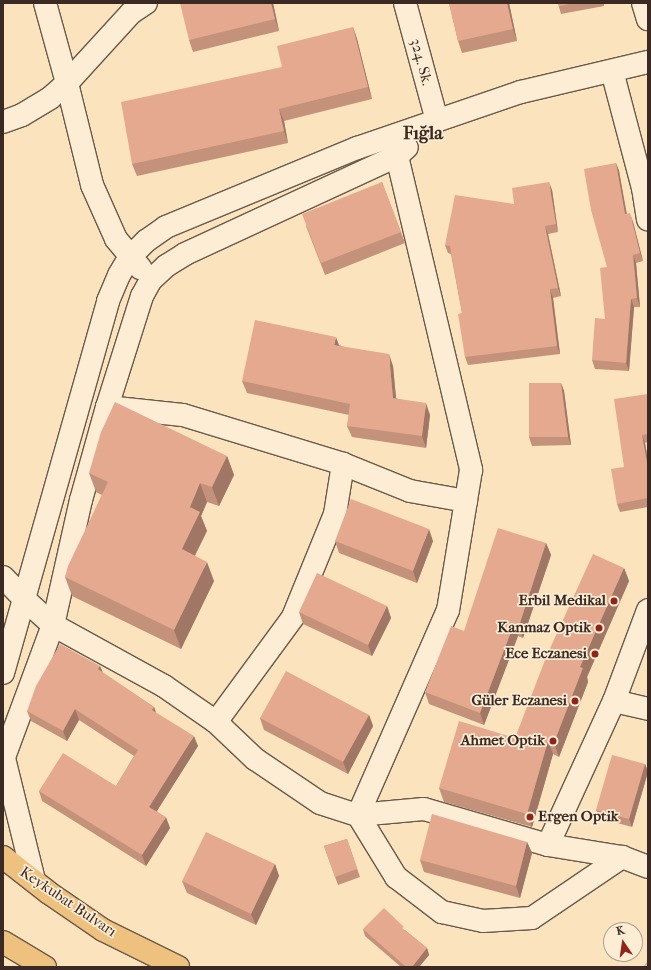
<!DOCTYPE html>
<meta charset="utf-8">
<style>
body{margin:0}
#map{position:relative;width:651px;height:970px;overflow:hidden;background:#fbe4bd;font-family:"IM FELL French Canon",serif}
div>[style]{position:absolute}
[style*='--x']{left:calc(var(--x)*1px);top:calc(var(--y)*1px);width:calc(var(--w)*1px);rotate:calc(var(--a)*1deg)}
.roads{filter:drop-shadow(1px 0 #6b584a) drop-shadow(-1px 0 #6b584a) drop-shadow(0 1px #6b584a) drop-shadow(0 -1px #6b584a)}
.minor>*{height:22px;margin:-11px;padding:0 11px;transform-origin:11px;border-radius:11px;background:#fcedd4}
.highway>*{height:22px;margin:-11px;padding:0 11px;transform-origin:11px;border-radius:11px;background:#eec27e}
.wall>*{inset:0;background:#c4917b}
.shaded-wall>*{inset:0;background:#a07664}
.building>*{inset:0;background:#e4a98f}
.dots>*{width:11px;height:11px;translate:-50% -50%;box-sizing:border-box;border:2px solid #fcedd4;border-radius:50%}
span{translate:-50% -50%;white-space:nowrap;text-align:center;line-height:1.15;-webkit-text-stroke:3.5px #fcedd4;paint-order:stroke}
.street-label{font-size:15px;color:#3b2923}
.poi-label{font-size:15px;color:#3b2923;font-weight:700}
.right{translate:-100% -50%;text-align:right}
.left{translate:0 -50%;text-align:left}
.district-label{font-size:19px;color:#3b2923;font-weight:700}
.frame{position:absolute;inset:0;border:4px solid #3b2923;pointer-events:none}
.north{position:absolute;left:603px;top:922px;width:40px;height:40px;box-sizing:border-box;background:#fcedd4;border:1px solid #af9f8d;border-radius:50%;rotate:347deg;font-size:11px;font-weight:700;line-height:16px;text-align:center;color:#3b2923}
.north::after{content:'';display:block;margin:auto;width:14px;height:18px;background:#8f2418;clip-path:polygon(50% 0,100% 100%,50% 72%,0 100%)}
</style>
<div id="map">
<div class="roads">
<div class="minor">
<i style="--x:45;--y:3;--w:83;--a:74.6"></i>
<i style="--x:67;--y:83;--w:105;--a:76.2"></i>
<i style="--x:92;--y:185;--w:59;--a:66"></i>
<i style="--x:116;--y:239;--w:38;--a:50"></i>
<i style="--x:405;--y:3;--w:122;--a:74.8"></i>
<i style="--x:643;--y:3;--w:17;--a:73"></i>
<i style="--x:612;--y:71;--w:121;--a:75.2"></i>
<i style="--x:643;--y:188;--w:32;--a:81"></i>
<i style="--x:3;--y:122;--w:20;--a:-20"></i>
<i style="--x:22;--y:115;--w:33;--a:-31"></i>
<i style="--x:50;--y:98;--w:23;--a:-41"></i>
<i style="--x:67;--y:83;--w:95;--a:-47.6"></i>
<i style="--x:131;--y:13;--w:18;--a:-34"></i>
<i style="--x:397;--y:156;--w:323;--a:76.7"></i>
<i style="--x:471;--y:470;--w:142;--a:99.3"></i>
<i style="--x:448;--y:610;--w:224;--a:113.7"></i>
<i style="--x:358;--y:815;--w:73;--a:58.5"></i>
<i style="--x:396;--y:877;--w:58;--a:37.3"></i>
<i style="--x:442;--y:912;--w:42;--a:12.4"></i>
<i style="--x:483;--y:921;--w:49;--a:-3.5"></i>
<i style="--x:532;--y:918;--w:109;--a:-34.1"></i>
<i style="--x:107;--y:407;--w:76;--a:6"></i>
<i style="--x:183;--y:415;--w:167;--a:17"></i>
<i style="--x:343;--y:464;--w:72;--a:21.9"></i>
<i style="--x:410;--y:491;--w:57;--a:10.1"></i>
<i style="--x:3;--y:577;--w:30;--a:46"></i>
<i style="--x:24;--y:599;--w:39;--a:42"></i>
<i style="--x:53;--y:625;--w:127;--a:28.8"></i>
<i style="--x:164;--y:686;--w:63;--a:34.7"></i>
<i style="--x:216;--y:722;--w:54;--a:43.5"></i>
<i style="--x:255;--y:759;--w:78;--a:34.1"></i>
<i style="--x:320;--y:803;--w:40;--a:18"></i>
<i style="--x:358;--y:815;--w:66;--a:-5.2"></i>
<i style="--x:424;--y:809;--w:129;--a:16.2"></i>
<i style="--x:548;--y:845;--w:75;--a:9.2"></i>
<i style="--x:622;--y:857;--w:28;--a:21"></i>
<i style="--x:3;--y:673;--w:387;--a:-74.2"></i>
<i style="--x:108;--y:301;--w:28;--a:-67"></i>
<i style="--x:119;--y:275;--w:21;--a:-59"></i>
<i style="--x:130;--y:257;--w:23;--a:-45"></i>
<i style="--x:146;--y:241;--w:24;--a:-35"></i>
<i style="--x:166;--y:227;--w:207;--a:-22.5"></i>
<i style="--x:357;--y:148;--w:173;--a:-18.9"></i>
<i style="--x:521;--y:92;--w:130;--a:-13.3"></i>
<i style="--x:614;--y:701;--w:35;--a:13"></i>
<i style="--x:216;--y:722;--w:130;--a:-53.7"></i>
<i style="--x:293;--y:617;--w:111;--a:-67.8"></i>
<i style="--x:335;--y:514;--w:51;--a:-80.9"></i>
<i style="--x:4;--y:758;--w:126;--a:76.2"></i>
<i style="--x:3;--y:760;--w:144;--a:-69.7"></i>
<i style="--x:53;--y:625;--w:128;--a:-77.4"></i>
<i style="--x:81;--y:500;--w:97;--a:-74.4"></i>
<i style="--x:107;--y:407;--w:116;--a:-72.5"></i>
<i style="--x:142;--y:296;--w:18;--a:-61"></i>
<i style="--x:151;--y:280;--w:21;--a:-43"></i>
<i style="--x:166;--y:266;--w:22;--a:-32"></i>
<i style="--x:185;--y:254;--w:234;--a:-24.8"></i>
<i style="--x:397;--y:156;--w:13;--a:-42"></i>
<i style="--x:548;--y:845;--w:158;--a:-65.4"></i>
<i style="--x:614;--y:701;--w:97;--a:-69.5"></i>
</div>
<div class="highway">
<i style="--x:3;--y:857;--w:58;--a:38"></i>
<i style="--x:49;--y:893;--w:65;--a:34.4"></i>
<i style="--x:103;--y:930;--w:84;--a:26.3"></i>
<i style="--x:3;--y:942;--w:49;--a:30.8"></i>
</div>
</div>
<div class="wall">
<i style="clip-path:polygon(273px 3px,279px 31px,193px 52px,189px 40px)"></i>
<i style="clip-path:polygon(449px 3px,509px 3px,517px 41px,462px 53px,458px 41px)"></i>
<i style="clip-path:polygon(558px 3px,604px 3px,604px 6px,561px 14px)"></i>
<i style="clip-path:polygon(353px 27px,357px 39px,372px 99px,284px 121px,288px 143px,137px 176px,132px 164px,282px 67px)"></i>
<i style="clip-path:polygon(616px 163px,619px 171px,627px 214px,633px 222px,643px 261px,636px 263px,640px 307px,634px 307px,629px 371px,595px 369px,592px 360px,605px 319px)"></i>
<i style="clip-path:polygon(382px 182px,405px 243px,325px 275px,306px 226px)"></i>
<i style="clip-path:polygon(552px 190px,558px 232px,548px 234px,561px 296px,553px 298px,560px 354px,468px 365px,465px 357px,462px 313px,451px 254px,448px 253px,445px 245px,514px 204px)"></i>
<i style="clip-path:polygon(339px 345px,393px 366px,396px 398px,430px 415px,426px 448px,352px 437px,347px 426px,349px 415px,247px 393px,242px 381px)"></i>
<i style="clip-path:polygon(561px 383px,564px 391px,571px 445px,532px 446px,529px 437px)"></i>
<i style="clip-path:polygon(648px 394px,648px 442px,645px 443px,648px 460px,648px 507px,620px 512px,617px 504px,624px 467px)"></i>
<i style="clip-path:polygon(227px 456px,234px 475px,219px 506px,207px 502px,201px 516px,207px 531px,195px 556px,214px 581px,181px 649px,72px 596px,65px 577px,102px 495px,96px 492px,89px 473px)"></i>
<i style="clip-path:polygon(335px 541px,433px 541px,417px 583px,339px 553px)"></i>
<i style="clip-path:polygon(546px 543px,551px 555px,523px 638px,518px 636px,484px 725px,429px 704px,425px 692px,464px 631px)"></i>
<i style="clip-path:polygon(624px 568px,629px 581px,587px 677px,588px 682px,559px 757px,553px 754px,532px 827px,444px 802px,439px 788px,515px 738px)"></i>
<i style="clip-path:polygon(387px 606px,391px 618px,372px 656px,303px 624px,299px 612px)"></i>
<i style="clip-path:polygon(100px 666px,103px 673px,154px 707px,156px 713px,198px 746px,157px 811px,170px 828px,146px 866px,42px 801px,39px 791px,116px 786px,134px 756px,79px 720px,67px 741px,31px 721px,27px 711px)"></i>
<i style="clip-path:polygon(369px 715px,373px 726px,348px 774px,264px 730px,260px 718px)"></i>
<i style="clip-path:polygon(645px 764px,648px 772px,632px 827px,599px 818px,596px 810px)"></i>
<i style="clip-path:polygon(347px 839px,360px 877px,338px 885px,324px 846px)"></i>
<i style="clip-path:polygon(527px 842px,532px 853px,520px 898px,424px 872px,420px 860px)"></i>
<i style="clip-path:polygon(275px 864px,279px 876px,256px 925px,187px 893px,182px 881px)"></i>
<i style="clip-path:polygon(363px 929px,405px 930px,427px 948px,429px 955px,419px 967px,401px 967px,365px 936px)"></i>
</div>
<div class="shaded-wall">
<i style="clip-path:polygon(271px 3px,273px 3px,279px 31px,275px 19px)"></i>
<i style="clip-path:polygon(507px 3px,509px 3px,517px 41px,513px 29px)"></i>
<i style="clip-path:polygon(353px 27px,357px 39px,372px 99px,368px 87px)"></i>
<i style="clip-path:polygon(279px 109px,284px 121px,288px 143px,284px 131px)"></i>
<i style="clip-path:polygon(616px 163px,619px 171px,628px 223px,625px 214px)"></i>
<i style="clip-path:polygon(549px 182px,552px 190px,558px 232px,556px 224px)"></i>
<i style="clip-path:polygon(630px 213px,633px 222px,643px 261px,640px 253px)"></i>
<i style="clip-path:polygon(545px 226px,548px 234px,561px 296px,558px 288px)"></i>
<i style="clip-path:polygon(633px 255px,636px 263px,640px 307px,637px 298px)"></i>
<i style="clip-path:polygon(550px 289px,553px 298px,560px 354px,557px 346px)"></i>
<i style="clip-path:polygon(631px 299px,634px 307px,629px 371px,626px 363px)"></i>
<i style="clip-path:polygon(336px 337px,340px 348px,334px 345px)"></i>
<i style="clip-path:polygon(389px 354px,393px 366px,397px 409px,393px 398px)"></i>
<i style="clip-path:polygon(561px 383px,564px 391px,571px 445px,568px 437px)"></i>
<i style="clip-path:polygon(426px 403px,430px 415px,426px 448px,422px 436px)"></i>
<i style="clip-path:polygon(642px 435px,645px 443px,648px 460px,648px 468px)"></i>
<i style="clip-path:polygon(227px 456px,234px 475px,219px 506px,212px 487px)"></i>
<i style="clip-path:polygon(200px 483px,207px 502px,201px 516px,207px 531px,188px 568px,182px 549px,190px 507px)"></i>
<i style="clip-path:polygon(429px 529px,433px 541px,417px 583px,413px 571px)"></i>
<i style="clip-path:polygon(546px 543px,551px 555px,523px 638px,519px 626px)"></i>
<i style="clip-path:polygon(207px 562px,214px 581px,181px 649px,174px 630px)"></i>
<i style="clip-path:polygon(624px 568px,629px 581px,587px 677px,588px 682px,559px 757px,554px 743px,580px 667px)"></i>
<i style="clip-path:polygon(387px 606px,391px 618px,372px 656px,368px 645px)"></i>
<i style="clip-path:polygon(514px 624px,518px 636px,484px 725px,480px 713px)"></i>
<i style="clip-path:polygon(100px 666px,104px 676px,98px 669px)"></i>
<i style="clip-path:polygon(154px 707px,158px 718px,152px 710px)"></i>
<i style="clip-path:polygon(75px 709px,79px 720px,67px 741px,63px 731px)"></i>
<i style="clip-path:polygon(369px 715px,373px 726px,348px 774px,343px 762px)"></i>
<i style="clip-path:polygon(194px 736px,198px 746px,153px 817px,149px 807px)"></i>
<i style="clip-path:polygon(548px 741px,553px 754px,532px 827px,527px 814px)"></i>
<i style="clip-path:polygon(645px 764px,648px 772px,632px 827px,629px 819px)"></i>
<i style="clip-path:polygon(166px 817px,170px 828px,146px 866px,142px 855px)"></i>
<i style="clip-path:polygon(527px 842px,532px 853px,520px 898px,516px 886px)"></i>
<i style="clip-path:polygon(275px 864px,279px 876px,256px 925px,251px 914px)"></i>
<i style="clip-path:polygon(427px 948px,429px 955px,419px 967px,412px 967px)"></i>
</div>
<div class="building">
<i style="clip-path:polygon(180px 3px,271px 3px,275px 19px,189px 40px)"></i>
<i style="clip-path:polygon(449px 3px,507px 3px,513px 29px,458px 41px)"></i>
<i style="clip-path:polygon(558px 3px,575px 3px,559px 6px)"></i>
<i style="clip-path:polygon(353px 27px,368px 87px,279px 109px,284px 131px,132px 164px,121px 102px,282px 67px,277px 46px)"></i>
<i style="clip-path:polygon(616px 163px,625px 214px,630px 213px,640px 253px,633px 255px,637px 298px,631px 299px,626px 363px,592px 360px,595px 318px,605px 319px,600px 268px,607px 267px,591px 210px,584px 169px)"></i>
<i style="clip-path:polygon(382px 182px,401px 232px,321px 263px,302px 214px)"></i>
<i style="clip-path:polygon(549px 182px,556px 224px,545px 226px,558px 288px,550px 289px,557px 346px,465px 357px,458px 314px,462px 313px,450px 246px,445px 245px,455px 195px,514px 204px,512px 188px)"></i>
<i style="clip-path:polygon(255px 320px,336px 337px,334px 345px,389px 354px,393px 398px,426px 403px,422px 436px,347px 426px,350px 404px,242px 381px)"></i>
<i style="clip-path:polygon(529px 383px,561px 383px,568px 437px,529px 437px)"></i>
<i style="clip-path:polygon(648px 394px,648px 434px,642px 435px,648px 468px,648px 498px,617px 504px,611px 469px,624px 467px,614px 399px)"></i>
<i style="clip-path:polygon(115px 402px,227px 456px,212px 487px,200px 483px,190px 507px,200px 512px,182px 549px,207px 562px,174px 630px,65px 577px,68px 566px,108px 482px,89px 473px,101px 432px)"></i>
<i style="clip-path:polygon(351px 499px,429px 529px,413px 571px,335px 541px)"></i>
<i style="clip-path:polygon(498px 528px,546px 543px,519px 626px,514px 624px,480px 713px,425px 692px,451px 626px,464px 631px)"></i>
<i style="clip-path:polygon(593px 554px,624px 568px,580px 667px,583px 668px,554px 743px,548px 741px,527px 814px,439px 788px,459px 721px,515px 738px,547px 655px)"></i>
<i style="clip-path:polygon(317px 573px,387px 606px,368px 645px,299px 612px)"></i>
<i style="clip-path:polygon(60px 644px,100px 666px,98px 669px,154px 707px,152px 710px,194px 736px,149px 807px,166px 817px,142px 855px,39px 791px,63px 753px,116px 786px,138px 750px,75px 709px,63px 731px,27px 711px,36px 686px)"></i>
<i style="clip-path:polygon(286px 671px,369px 715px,343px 762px,260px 718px)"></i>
<i style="clip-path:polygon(612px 755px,645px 764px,629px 819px,596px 810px)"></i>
<i style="clip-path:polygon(432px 814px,527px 842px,516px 886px,420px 860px)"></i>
<i style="clip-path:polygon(206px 832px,275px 864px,251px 914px,182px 881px)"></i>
<i style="clip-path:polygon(347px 839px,357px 869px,335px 877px,324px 846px)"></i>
<i style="clip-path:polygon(384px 908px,404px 927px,402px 928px,427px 948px,412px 967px,406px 967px,363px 929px)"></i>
<i style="clip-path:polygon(648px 961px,648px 967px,643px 967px)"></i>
</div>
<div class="dots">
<i style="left:614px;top:601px;background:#8f2418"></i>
<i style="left:599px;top:628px;background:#8f2418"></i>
<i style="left:595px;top:654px;background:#8f2418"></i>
<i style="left:575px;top:701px;background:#8f2418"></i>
<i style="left:553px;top:741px;background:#8f2418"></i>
<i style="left:530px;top:817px;background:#8f2418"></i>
</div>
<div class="street-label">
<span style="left:421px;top:62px;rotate:75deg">324. Sk.</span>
<span style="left:68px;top:902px;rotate:34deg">Keykubat Bulvarı</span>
</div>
<div class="poi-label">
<span class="right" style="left:606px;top:601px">Erbil Medikal</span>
<span class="right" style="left:591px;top:628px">Kanmaz Optik</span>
<span class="right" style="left:587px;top:654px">Ece Eczanesi</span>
<span class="right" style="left:567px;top:701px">Güler Eczanesi</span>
<span class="right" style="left:545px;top:741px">Ahmet Optik</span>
<span class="left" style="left:538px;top:817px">Ergen Optik</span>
</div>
<div class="district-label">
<span style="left:423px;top:134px">Fığla</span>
</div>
<div class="frame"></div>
<div class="north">K</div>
</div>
